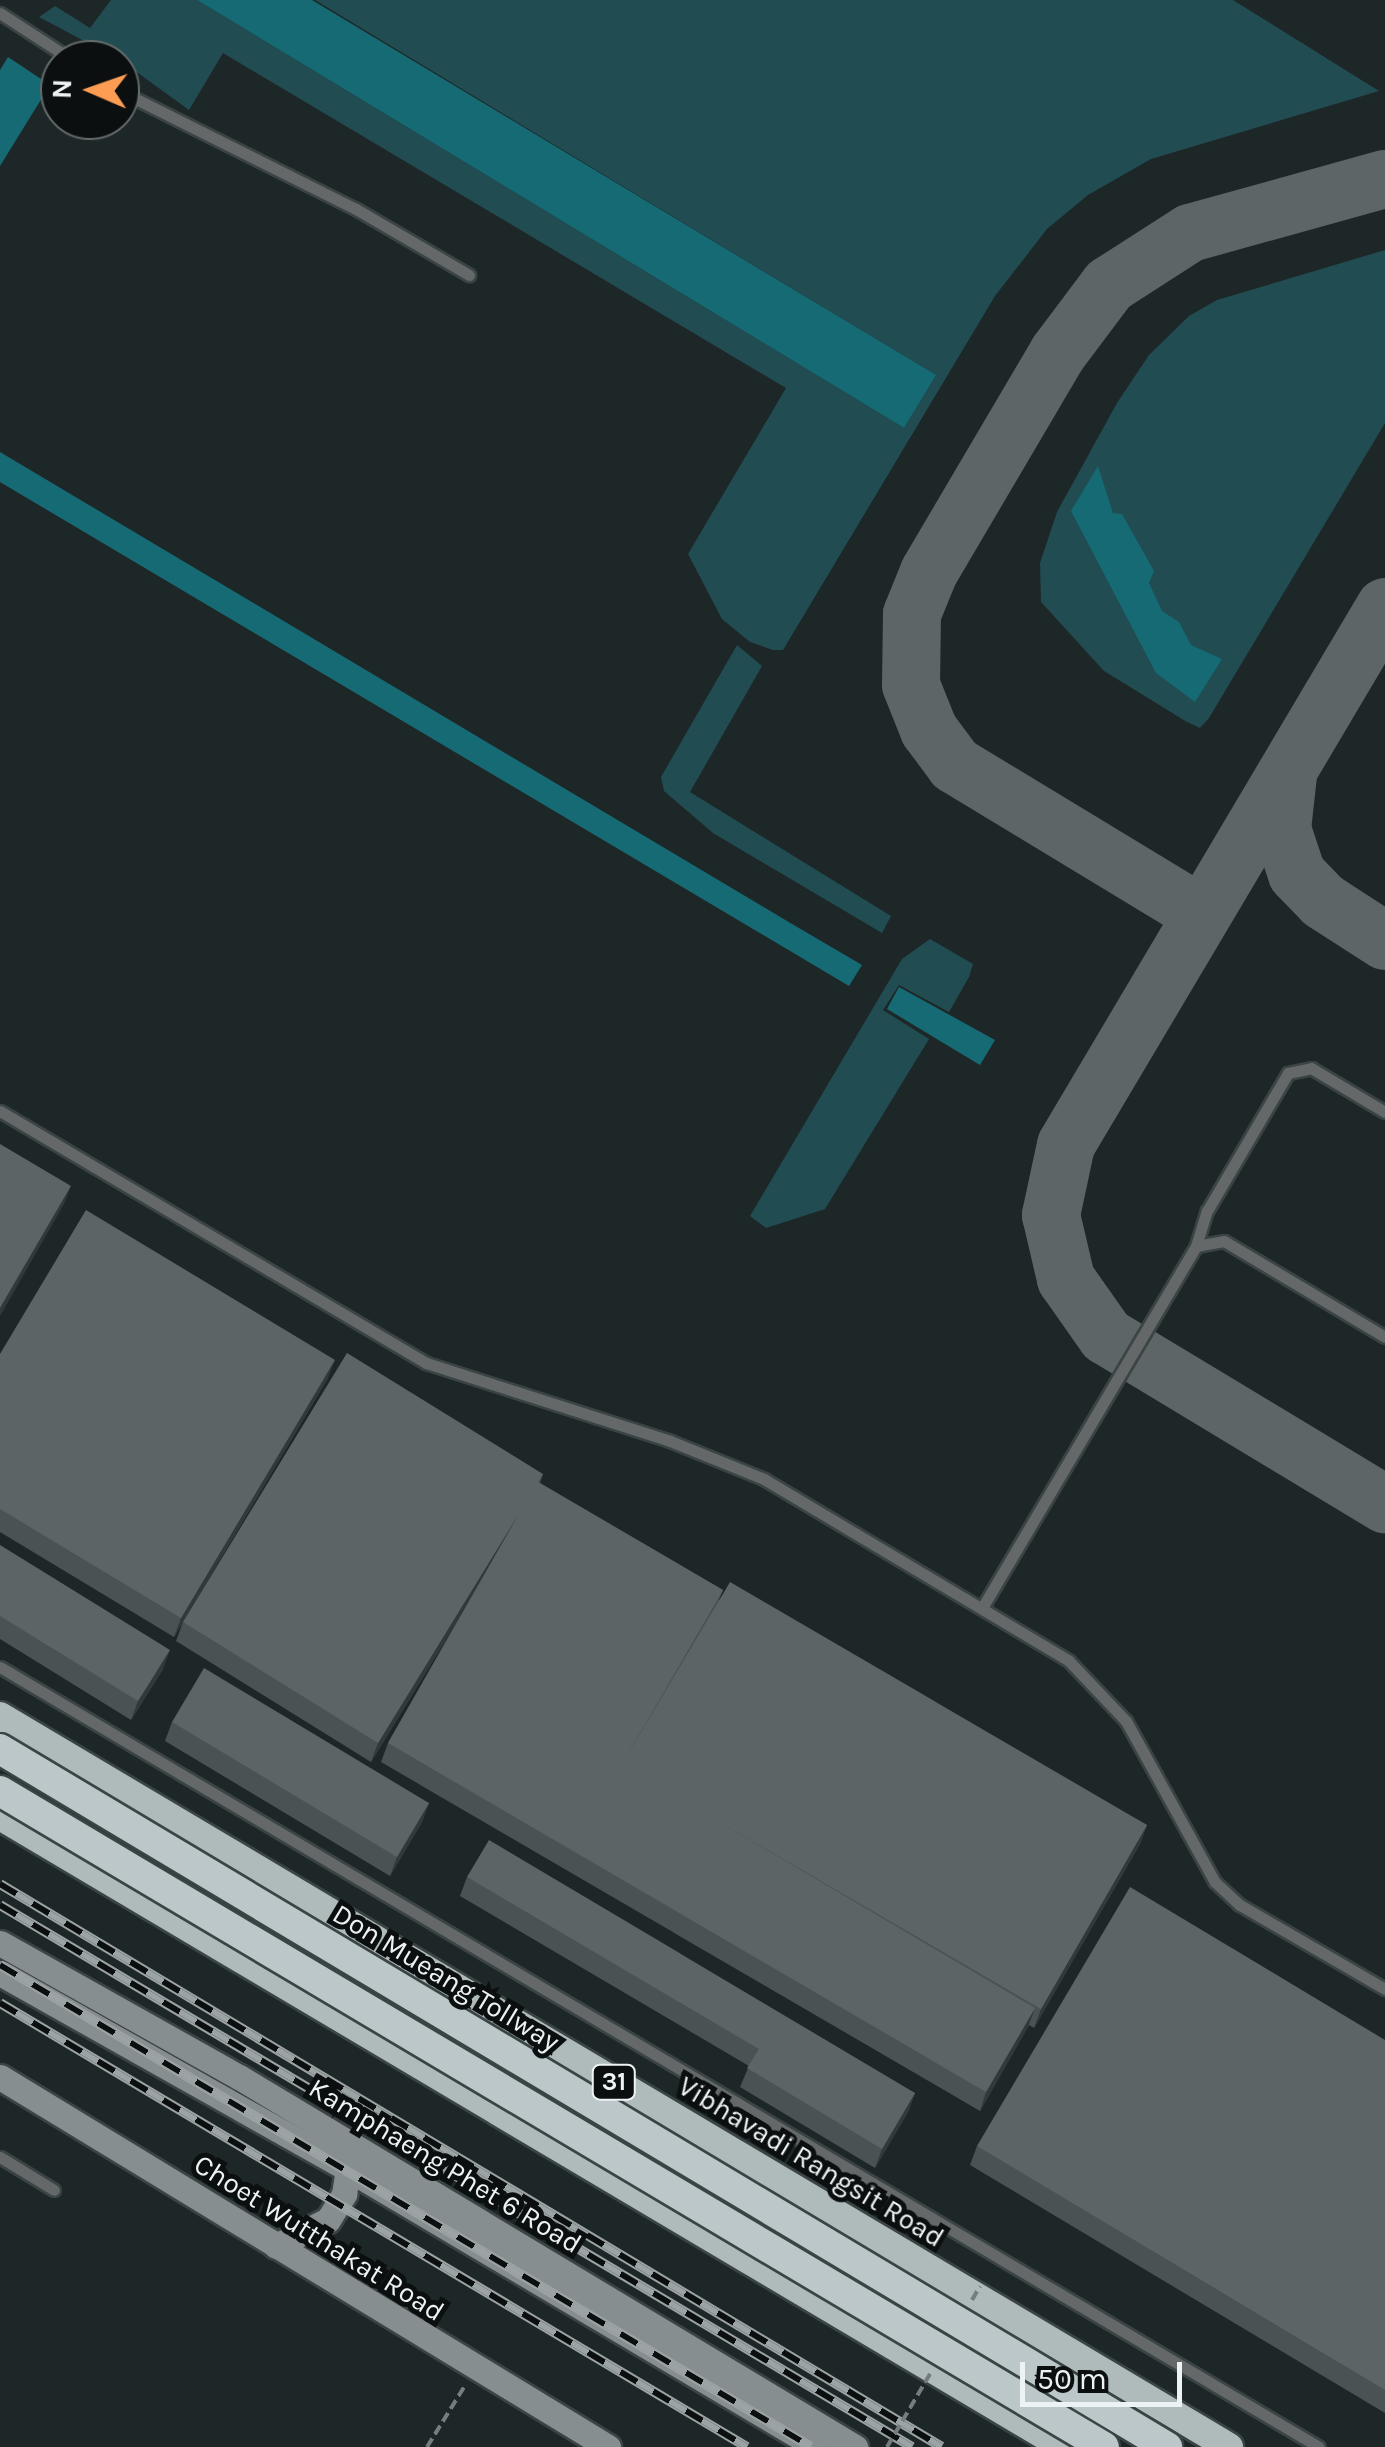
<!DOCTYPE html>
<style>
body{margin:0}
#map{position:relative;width:1385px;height:2447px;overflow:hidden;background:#1e2728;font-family:Karla,sans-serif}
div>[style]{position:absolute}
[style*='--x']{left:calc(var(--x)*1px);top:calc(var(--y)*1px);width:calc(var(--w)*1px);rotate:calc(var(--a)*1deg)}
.green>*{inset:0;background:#204c52}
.water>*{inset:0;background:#166a73}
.taxiway>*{height:58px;margin:-29px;padding:0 29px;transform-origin:29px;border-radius:29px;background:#5d6566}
.path>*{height:4px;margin-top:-2px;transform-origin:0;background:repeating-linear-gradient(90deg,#757d7e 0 10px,transparent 0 15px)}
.roads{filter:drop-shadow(2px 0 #3b4445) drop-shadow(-2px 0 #3b4445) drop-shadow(0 2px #3b4445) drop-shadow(0 -2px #3b4445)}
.service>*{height:11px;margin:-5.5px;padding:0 5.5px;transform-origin:5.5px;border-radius:5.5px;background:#646869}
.secondary>*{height:25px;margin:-12.5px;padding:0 12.5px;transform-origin:12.5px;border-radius:12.5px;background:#878e8f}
.trunk>*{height:28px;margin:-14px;padding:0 14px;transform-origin:14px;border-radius:14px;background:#afbaba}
.rail>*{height:10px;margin-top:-5px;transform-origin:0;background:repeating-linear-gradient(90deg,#0b0f0f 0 19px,#9ca3a4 0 38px);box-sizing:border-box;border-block:2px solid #9ca3a4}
.path-bridge>*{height:4px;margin-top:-2px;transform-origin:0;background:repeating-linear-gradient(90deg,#757d7e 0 10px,transparent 0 15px)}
.bridges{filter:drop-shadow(2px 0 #3b4445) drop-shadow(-2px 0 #3b4445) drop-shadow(0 2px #3b4445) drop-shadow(0 -2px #3b4445)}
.motorway-bridge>*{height:30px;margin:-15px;padding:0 15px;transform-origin:15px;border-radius:15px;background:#bbc7c8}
.wall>*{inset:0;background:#4a5354}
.shaded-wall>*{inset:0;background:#313a3b}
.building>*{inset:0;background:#5c6465}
span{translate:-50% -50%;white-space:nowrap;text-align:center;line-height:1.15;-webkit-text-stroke:10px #0b0f0f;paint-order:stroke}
.shield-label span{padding:2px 8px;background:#0b0f0f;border:2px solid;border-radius:8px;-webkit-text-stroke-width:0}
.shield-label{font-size:25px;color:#edf3f4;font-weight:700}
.street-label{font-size:28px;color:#edf3f4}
.north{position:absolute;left:40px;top:40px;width:100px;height:100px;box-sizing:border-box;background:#0b0f0f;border:2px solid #656a6b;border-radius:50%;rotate:272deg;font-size:28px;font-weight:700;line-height:40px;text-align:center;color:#edf3f4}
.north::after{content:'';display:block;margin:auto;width:35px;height:45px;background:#fc9d53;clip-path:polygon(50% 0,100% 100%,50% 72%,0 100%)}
.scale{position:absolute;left:1020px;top:2362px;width:162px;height:45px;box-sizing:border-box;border:5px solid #edf3f4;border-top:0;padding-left:12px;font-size:30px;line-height:35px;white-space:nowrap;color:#edf3f4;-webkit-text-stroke:8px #0b0f0f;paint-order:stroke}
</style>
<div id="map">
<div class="green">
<i style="clip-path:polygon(111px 0,197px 0,904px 428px,935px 375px,315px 0,1233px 0,1379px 91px,1151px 159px,1088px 195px,1047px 229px,995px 296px,783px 650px,773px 650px,750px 642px,722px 619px,688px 554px,786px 388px,223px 53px,189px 110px,120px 60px,39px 17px,55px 6px,90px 28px)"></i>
<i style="clip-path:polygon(1385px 250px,1385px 423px,1209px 718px,1200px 728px,1187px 722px,1104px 671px,1041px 602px,1040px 563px,1057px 512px,1117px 403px,1149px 355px,1189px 316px,1217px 300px)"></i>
<i style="clip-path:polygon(737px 645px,762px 666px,690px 792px,891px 916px,882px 933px,713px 833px,664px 791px,661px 777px)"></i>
<i style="clip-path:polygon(930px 939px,973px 964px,969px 977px,949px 1012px,899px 985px,883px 1010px,929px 1039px,825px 1209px,766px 1228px,750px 1216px,902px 959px)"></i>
</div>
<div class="water">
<i style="clip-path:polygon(197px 0,312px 0,936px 375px,904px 428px)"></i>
<i style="clip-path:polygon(8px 57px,50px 85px,0 166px,0 70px)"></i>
<i style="clip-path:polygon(0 452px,787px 921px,862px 965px,849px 986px,0 482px)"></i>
<i style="clip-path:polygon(1098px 466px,1113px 513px,1122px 514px,1154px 571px,1149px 583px,1162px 611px,1179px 622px,1191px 645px,1222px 659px,1195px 702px,1156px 673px,1071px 511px)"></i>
<i style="clip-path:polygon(899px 987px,995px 1040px,980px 1065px,887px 1009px)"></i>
</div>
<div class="taxiway">
<i style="--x:1385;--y:607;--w:625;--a:120.67"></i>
<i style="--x:1066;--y:1145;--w:72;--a:102.1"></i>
<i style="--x:1051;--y:1215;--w:66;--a:76.8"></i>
<i style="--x:1066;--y:1279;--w:70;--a:54.9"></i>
<i style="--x:1106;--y:1336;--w:326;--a:31.1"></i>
<i style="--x:1288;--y:775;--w:54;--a:96.3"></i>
<i style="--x:1282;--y:829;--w:47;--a:71.6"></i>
<i style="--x:1297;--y:874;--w:37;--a:46"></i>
<i style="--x:1323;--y:901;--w:74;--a:32.8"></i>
<i style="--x:1201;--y:914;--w:288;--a:-148.8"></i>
<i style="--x:955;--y:765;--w:44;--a:-126.6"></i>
<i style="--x:929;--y:730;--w:48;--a:-111.8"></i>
<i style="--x:911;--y:685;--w:71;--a:-89.2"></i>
<i style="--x:912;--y:614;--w:45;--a:-68"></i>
<i style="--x:929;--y:572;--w:254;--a:-59.5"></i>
<i style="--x:1058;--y:353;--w:85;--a:-53.1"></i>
<i style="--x:1109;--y:285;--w:96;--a:-32.7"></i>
<i style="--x:1190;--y:233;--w:202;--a:-15.5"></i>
</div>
<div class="path">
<i style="--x:427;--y:2447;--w:70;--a:-58.3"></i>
</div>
<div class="roads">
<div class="service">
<i style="--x:0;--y:13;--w:86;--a:33.1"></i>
<i style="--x:120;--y:91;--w:264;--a:26.6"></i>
<i style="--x:356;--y:209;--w:131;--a:30.3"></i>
<i style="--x:0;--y:1111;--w:495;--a:30.6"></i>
<i style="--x:426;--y:1363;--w:256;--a:17.7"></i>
<i style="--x:670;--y:1441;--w:101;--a:22"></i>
<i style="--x:764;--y:1479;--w:355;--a:30.8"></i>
<i style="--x:1069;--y:1661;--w:83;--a:46.5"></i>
<i style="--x:1126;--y:1721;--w:184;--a:61.1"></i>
<i style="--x:1215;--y:1882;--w:34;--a:43"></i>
<i style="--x:1240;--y:1905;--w:168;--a:30.1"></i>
<i style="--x:1196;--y:1246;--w:28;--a:-10"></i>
<i style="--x:1224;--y:1241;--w:187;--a:30.8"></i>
<i style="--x:982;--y:1608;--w:421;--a:-59.4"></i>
<i style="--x:1196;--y:1246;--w:37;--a:-73"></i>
<i style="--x:1207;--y:1211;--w:160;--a:-59.6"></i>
<i style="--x:1288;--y:1073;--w:24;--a:-12"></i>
<i style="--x:1311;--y:1068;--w:86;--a:30.7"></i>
<i style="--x:0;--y:1667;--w:1532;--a:30.6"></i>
<i style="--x:0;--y:2157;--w:63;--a:31.4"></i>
</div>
<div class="secondary">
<i style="--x:0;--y:1943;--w:274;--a:29.3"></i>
<i style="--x:239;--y:2077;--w:719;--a:30.99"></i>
<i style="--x:0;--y:1973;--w:399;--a:29.4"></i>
<i style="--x:348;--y:2169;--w:545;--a:30.66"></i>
<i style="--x:0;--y:2077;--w:712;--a:31.32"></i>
<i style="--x:276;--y:2246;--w:58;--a:-26.6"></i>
<i style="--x:328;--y:2220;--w:31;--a:-58"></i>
<i style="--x:344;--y:2194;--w:25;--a:-81"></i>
</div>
<div class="trunk">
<i style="--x:0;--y:1716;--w:1430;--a:30.74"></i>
<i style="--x:0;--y:1816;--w:1237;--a:30.67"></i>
</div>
</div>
<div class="rail">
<i style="--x:0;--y:1884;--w:1097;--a:30.87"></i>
<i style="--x:0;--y:1905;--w:1061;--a:30.72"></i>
<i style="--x:0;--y:1965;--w:943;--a:30.72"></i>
<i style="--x:0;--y:2003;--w:869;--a:30.73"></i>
</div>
<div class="path-bridge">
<i style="--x:972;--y:2300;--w:16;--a:-60"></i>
<i style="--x:887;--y:2447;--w:85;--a:-59.5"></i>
</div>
<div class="bridges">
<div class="motorway-bridge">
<i style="--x:0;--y:1749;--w:1360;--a:30.88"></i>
<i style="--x:0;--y:1791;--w:1284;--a:30.72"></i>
</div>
</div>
<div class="wall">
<i style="clip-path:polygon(0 1354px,328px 1378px,174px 1637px,0 1532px)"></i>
<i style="clip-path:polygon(543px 1474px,540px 1483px,723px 1590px,719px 1600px,1147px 1825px,1140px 1844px,1034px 2028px,1029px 2025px,980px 2111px,381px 1762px,388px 1743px,458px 1620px,371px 1762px,176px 1641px,183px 1622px)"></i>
<i style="clip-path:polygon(0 1545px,163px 1669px,131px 1720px,0 1639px)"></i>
<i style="clip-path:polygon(172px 1722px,429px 1803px,422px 1822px,390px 1876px,165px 1741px)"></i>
<i style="clip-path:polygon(467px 1877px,915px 2093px,908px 2112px,875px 2168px,740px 2087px,749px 2066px,460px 1896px)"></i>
<i style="clip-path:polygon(1385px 2040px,1385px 2413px,970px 2165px,977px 2146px)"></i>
</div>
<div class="shaded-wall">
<i style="clip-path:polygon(71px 1186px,64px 1204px,0 1316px,0 1308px)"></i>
<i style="clip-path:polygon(335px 1360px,328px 1378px,174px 1637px,181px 1618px)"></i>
<i style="clip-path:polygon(520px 1512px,513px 1531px,371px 1762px,378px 1743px)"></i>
<i style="clip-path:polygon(170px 1650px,163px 1669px,131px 1720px,138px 1701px)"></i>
<i style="clip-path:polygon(429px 1803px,422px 1822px,390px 1876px,397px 1857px)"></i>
<i style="clip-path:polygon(1147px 1825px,1140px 1844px,1034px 2028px,1041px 2009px)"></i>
<i style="clip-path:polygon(1035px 2008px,1028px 2027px,980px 2111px,986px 2092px)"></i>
<i style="clip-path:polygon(915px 2093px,908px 2112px,875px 2168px,882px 2149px)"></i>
</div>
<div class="building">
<i style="clip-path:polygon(0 1144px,71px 1186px,0 1308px)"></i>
<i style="clip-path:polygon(86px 1210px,335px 1360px,181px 1618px,0 1509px,0 1354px)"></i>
<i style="clip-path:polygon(347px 1353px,543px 1474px,538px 1482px,723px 1590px,621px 1766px,730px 1582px,1147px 1825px,1041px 2009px,716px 1820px,1035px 2008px,986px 2092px,388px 1743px,520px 1512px,378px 1743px,183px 1622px)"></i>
<i style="clip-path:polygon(0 1545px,170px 1650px,138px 1701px,0 1616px)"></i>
<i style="clip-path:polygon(204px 1668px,429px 1803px,397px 1857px,172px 1722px)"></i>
<i style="clip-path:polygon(489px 1840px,915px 2093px,882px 2149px,747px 2068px,759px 2049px,467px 1877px)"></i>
<i style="clip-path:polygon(1130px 1887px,1385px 2040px,1385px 2390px,977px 2146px)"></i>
</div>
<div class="shield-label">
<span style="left:614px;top:2082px">31</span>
</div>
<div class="street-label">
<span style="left:446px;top:1978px;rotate:31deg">Don Mueang Tollway</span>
<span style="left:811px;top:2162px;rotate:31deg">Vibhavadi Rangsit Road</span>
<span style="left:445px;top:2166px;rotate:31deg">Kamphaeng Phet 6 Road</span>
<span style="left:319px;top:2238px;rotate:32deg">Choet Wutthakat Road</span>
</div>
<div class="north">N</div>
<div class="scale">50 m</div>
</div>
